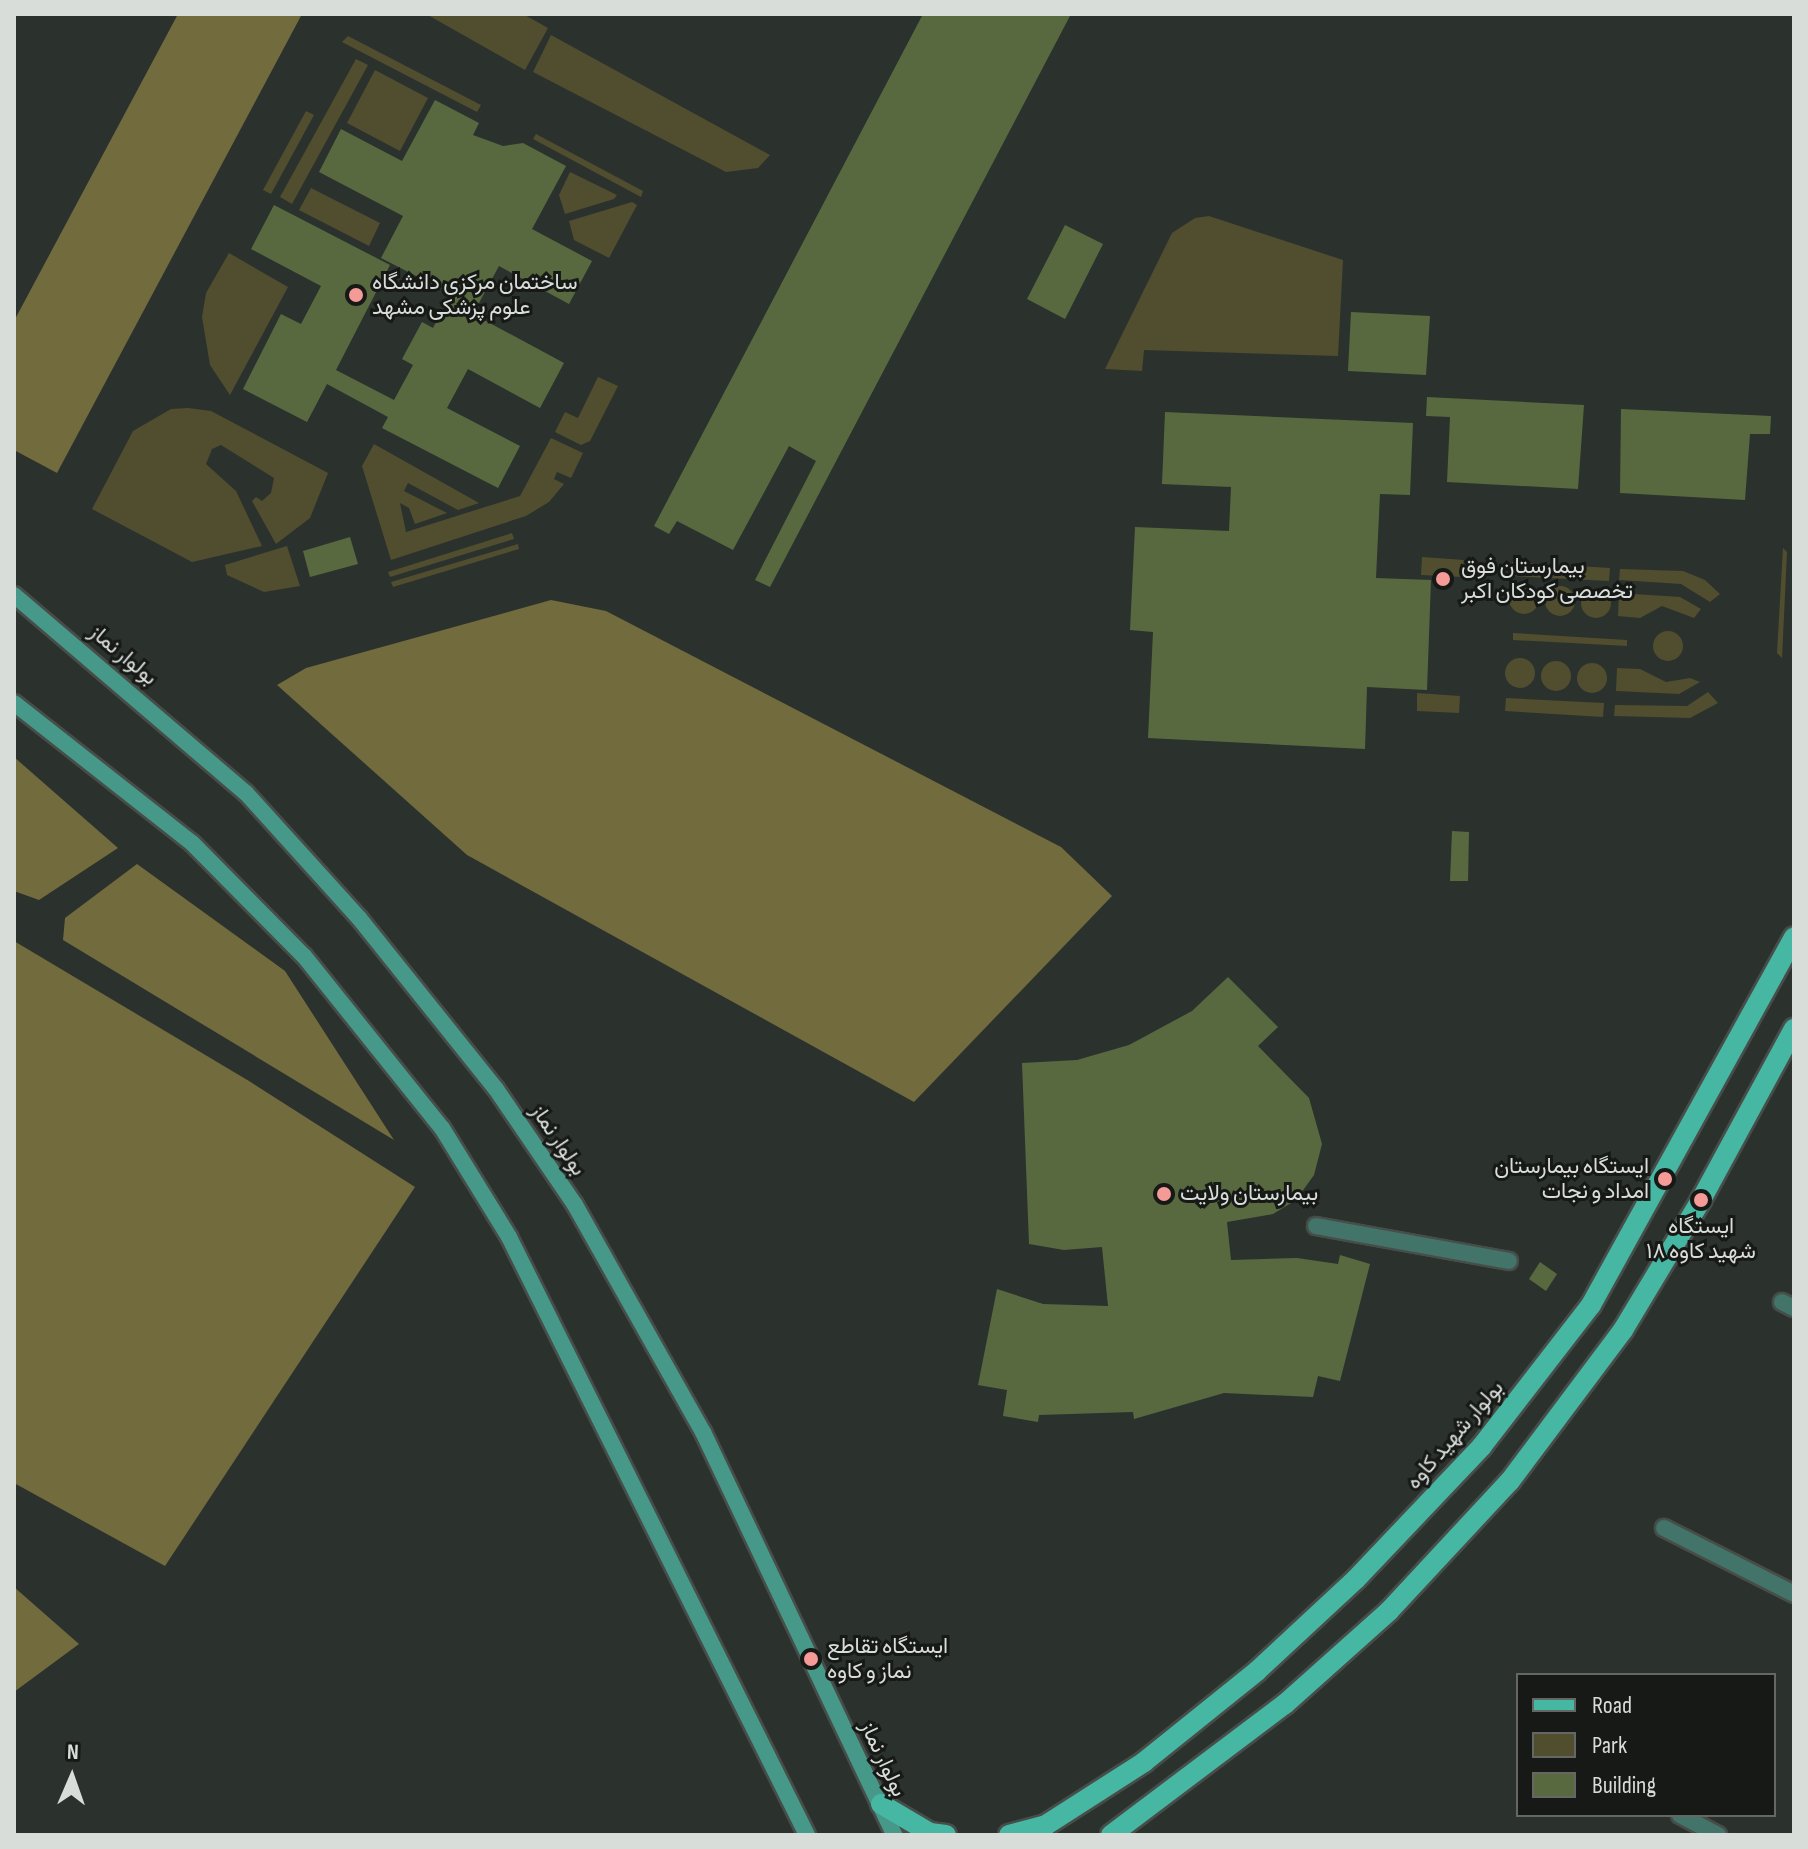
<!DOCTYPE html>
<meta charset="utf-8">
<style>
body{margin:0}
#map{position:relative;width:1808px;height:1849px;overflow:hidden;background:#2b322d;font-family:"Sofia Sans Condensed",Vazirmatn,sans-serif}
div>[style]{position:absolute}
[style*='--x']{left:calc(var(--x)*1px);top:calc(var(--y)*1px);width:calc(var(--w)*1px);rotate:calc(var(--a)*1deg)}
.green>*{inset:0;background:#514d2f}
.round{border-radius:50%}
.forest>*{inset:0;background:#716b3d}
.building>*{inset:0;background:#586940}
.roads{filter:drop-shadow(2px 0 #474d49) drop-shadow(-2px 0 #474d49) drop-shadow(0 2px #474d49) drop-shadow(0 -2px #474d49)}
.pedestrian>*{height:16px;margin:-8px;padding:0 8px;transform-origin:8px;border-radius:8px;background:#437469}
.minor>*{height:16px;margin:-8px;padding:0 8px;transform-origin:8px;border-radius:8px;background:#437469}
.secondary>*{height:16px;margin:-8px;padding:0 8px;transform-origin:8px;border-radius:8px;background:#469989}
.primary>*{height:20px;margin:-10px;padding:0 10px;transform-origin:10px;border-radius:10px;background:#46b7a2}
.dots>*{width:22px;height:22px;translate:-50% -50%;box-sizing:border-box;border:4px solid #161916;border-radius:50%}
span{translate:-50% -50%;white-space:nowrap;text-align:center;line-height:1.15;-webkit-text-stroke:6px #161916;paint-order:stroke}
.poi-label{font-size:22px;color:#d9ddda}
.left{translate:0 -50%;text-align:left}
.right{translate:-100% -50%;text-align:right}
.street-label{font-size:22px;color:#d9ddda}
.frame{position:absolute;inset:0;border:16px solid #d9ddda;pointer-events:none}
.legend{position:absolute;left:1516px;top:1673px;width:260px;height:144px;box-sizing:border-box;background:#161916;border:2px solid #646764;margin:0;padding:10px 14px;list-style:none;font-size:24px;color:#d9ddda}
.legend li{display:flex;align-items:center;gap:16px;height:40px}
.legend b{width:40px;border:2px solid #646764}
.north{position:absolute;left:32px;top:1737px;width:80px;height:80px;-webkit-text-stroke:6px #161916;paint-order:stroke;rotate:2deg;font-size:22px;font-weight:700;line-height:32px;text-align:center;color:#d9ddda}
.north::after{content:'';display:block;margin:auto;width:28px;height:36px;background:#d9ddda;clip-path:polygon(50% 0,100% 100%,50% 72%,0 100%)}
</style>
<div id="map">
<div class="green">
<i style="clip-path:polygon(426px 14px,523px 14px,548px 28px,525px 70px)"></i>
<i style="clip-path:polygon(551px 35px,770px 155px,758px 168px,726px 172px,533px 72px)"></i>
<i style="clip-path:polygon(348px 36px,481px 105px,477px 112px,342px 42px)"></i>
<i style="clip-path:polygon(356px 59px,368px 65px,292px 204px,280px 197px)"></i>
<i style="clip-path:polygon(375px 70px,428px 98px,400px 151px,347px 123px)"></i>
<i style="clip-path:polygon(306px 111px,314px 115px,271px 194px,263px 190px)"></i>
<i style="clip-path:polygon(536px 134px,643px 191px,641px 197px,533px 139px)"></i>
<i style="clip-path:polygon(570px 172px,617px 195px,614px 199px,565px 214px,559px 195px)"></i>
<i style="clip-path:polygon(311px 188px,380px 223px,369px 246px,299px 210px)"></i>
<i style="clip-path:polygon(632px 202px,637px 205px,609px 258px,574px 240px,569px 221px)"></i>
<i style="clip-path:polygon(1209px 216px,1343px 260px,1338px 356px,1144px 350px,1142px 371px,1105px 369px,1172px 233px,1195px 218px)"></i>
<i style="clip-path:polygon(229px 253px,288px 287px,230px 395px,210px 365px,202px 317px,206px 293px)"></i>
<i style="clip-path:polygon(598px 377px,618px 386px,590px 441px,581px 445px,555px 432px,565px 412px,578px 418px)"></i>
<i style="clip-path:polygon(188px 408px,211px 411px,328px 473px,310px 518px,276px 544px,252px 501px,256px 497px,262px 501px,271px 493px,274px 478px,221px 445px,212px 449px,206px 464px,236px 491px,262px 546px,192px 562px,92px 509px,133px 431px,171px 409px)"></i>
<i style="clip-path:polygon(551px 438px,583px 453px,571px 478px,557px 472px,554px 479px,564px 484px,549px 502px,526px 516px,391px 560px,362px 466px,374px 444px,479px 503px,458px 510px,408px 483px,404px 491px,447px 513px,415px 524px,409px 508px,400px 503px,406px 532px,520px 496px)"></i>
<i style="clip-path:polygon(512px 533px,514px 539px,390px 577px,388px 572px)"></i>
<i style="clip-path:polygon(518px 544px,519px 549px,393px 587px,391px 582px)"></i>
<i style="clip-path:polygon(287px 546px,300px 586px,264px 592px,227px 575px,225px 565px)"></i>
<i style="clip-path:polygon(1783px 548px,1787px 552px,1782px 658px,1777px 653px)"></i>
<i style="clip-path:polygon(1422px 557px,1464px 560px,1463px 577px,1421px 575px)"></i>
<i style="clip-path:polygon(1512px 562px,1610px 568px,1609px 581px,1511px 576px)"></i>
<i style="clip-path:polygon(1620px 569px,1683px 571px,1705px 580px,1720px 594px,1710px 602px,1681px 584px,1619px 580px)"></i>
<i class="round" style="left:1509px;top:584px;width:30px;height:30px"></i>
<i class="round" style="left:1545px;top:586px;width:30px;height:30px"></i>
<i class="round" style="left:1581px;top:588px;width:30px;height:30px"></i>
<i style="clip-path:polygon(1619px 593px,1680px 597px,1701px 609px,1694px 618px,1662px 606px,1640px 618px,1618px 616px)"></i>
<i class="round" style="left:1653px;top:631px;width:30px;height:30px"></i>
<i style="clip-path:polygon(1513px 633px,1627px 640px,1627px 646px,1513px 640px)"></i>
<i class="round" style="left:1505px;top:658px;width:30px;height:30px"></i>
<i class="round" style="left:1541px;top:661px;width:30px;height:30px"></i>
<i class="round" style="left:1577px;top:663px;width:30px;height:30px"></i>
<i style="clip-path:polygon(1617px 668px,1640px 669px,1666px 682px,1690px 678px,1700px 682px,1679px 694px,1616px 691px)"></i>
<i style="clip-path:polygon(1708px 692px,1718px 703px,1690px 718px,1614px 716px,1615px 705px,1687px 706px)"></i>
<i style="clip-path:polygon(1417px 693px,1460px 696px,1459px 713px,1417px 711px)"></i>
<i style="clip-path:polygon(1506px 698px,1604px 703px,1603px 717px,1505px 711px)"></i>
</div>
<div class="forest">
<i style="clip-path:polygon(178px 14px,302px 14px,57px 473px,14px 450px,14px 321px)"></i>
<i style="clip-path:polygon(551px 600px,606px 611px,1061px 847px,1112px 896px,914px 1102px,467px 855px,277px 685px,306px 668px)"></i>
<i style="clip-path:polygon(14px 757px,118px 848px,39px 900px,14px 891px)"></i>
<i style="clip-path:polygon(137px 864px,285px 971px,394px 1140px,63px 940px,65px 918px)"></i>
<i style="clip-path:polygon(14px 941px,249px 1081px,415px 1187px,165px 1566px,14px 1483px)"></i>
<i style="clip-path:polygon(14px 1587px,79px 1644px,14px 1692px)"></i>
</div>
<div class="building">
<i style="clip-path:polygon(923px 14px,1071px 14px,770px 587px,755px 580px,816px 461px,789px 446px,733px 550px,677px 521px,669px 534px,654px 526px)"></i>
<i style="clip-path:polygon(435px 100px,479px 123px,473px 135px,503px 146px,523px 143px,566px 166px,532px 229px,592px 261px,569px 304px,499px 266px,473px 314px,564px 363px,540px 408px,468px 369px,447px 408px,520px 446px,498px 488px,382px 428px,388px 417px,327px 384px,307px 422px,243px 389px,281px 314px,301px 324px,321px 286px,251px 249px,274px 205px,390px 265px,336px 370px,394px 400px,413px 365px,402px 359px,422px 322px,433px 328px,451px 294px,381px 258px,403px 216px,319px 172px,341px 129px,402px 161px)"></i>
<i style="clip-path:polygon(1065px 225px,1103px 244px,1065px 319px,1027px 299px)"></i>
<i style="clip-path:polygon(1351px 312px,1430px 316px,1426px 375px,1348px 371px)"></i>
<i style="clip-path:polygon(1427px 397px,1584px 405px,1578px 489px,1447px 482px,1450px 417px,1426px 416px)"></i>
<i style="clip-path:polygon(1621px 409px,1771px 416px,1770px 434px,1750px 434px,1745px 500px,1620px 493px)"></i>
<i style="clip-path:polygon(1165px 412px,1413px 423px,1410px 495px,1380px 494px,1376px 578px,1431px 580px,1427px 690px,1367px 687px,1365px 749px,1148px 738px,1153px 632px,1130px 630px,1135px 527px,1229px 531px,1231px 487px,1162px 484px)"></i>
<i style="clip-path:polygon(350px 537px,358px 564px,310px 577px,303px 551px)"></i>
<i style="clip-path:polygon(1452px 831px,1469px 832px,1468px 881px,1450px 881px)"></i>
<i style="clip-path:polygon(1228px 977px,1278px 1027px,1258px 1046px,1309px 1098px,1322px 1144px,1314px 1175px,1296px 1200px,1273px 1214px,1227px 1222px,1231px 1260px,1297px 1258px,1338px 1264px,1340px 1255px,1370px 1264px,1340px 1381px,1318px 1376px,1313px 1397px,1224px 1393px,1134px 1419px,1133px 1412px,1039px 1415px,1038px 1422px,1003px 1416px,1007px 1390px,978px 1385px,997px 1289px,1043px 1304px,1108px 1306px,1102px 1247px,1064px 1250px,1029px 1244px,1022px 1063px,1077px 1060px,1129px 1045px,1192px 1011px)"></i>
<i style="clip-path:polygon(1540px 1262px,1557px 1274px,1546px 1291px,1529px 1279px)"></i>
</div>
<div class="roads">
<div class="pedestrian">
<i style="--x:1316;--y:1226;--w:196;--a:10.3"></i>
</div>
<div class="minor">
<i style="--x:1782;--y:1302;--w:13;--a:27"></i>
<i style="--x:1664;--y:1528;--w:146;--a:26.9"></i>
<i style="--x:1680;--y:1815;--w:43;--a:27.8"></i>
</div>
<div class="secondary">
<i style="--x:14;--y:595;--w:305;--a:40.5"></i>
<i style="--x:246;--y:793;--w:169;--a:47.9"></i>
<i style="--x:359;--y:918;--w:219;--a:51.3"></i>
<i style="--x:496;--y:1089;--w:140;--a:55.7"></i>
<i style="--x:575;--y:1205;--w:261;--a:60.6"></i>
<i style="--x:703;--y:1432;--w:446;--a:64.6"></i>
<i style="--x:14;--y:703;--w:226;--a:38.2"></i>
<i style="--x:192;--y:843;--w:159;--a:45.3"></i>
<i style="--x:304;--y:956;--w:221;--a:51.3"></i>
<i style="--x:442;--y:1128;--w:128;--a:58.4"></i>
<i style="--x:509;--y:1237;--w:668;--a:63.51"></i>
</div>
<div class="primary">
<i style="--x:881;--y:1804;--w:57;--a:30.6"></i>
<i style="--x:930;--y:1833;--w:16;--a:7"></i>
<i style="--x:1009;--y:1835;--w:38;--a:-15"></i>
<i style="--x:1046;--y:1825;--w:117;--a:-32.7"></i>
<i style="--x:1144;--y:1762;--w:145;--a:-38.8"></i>
<i style="--x:1257;--y:1671;--w:135;--a:-42.9"></i>
<i style="--x:1356;--y:1579;--w:183;--a:-46.5"></i>
<i style="--x:1482;--y:1446;--w:178;--a:-52.3"></i>
<i style="--x:1591;--y:1305;--w:420;--a:-61.1"></i>
<i style="--x:1111;--y:1835;--w:218;--a:-37"></i>
<i style="--x:1285;--y:1704;--w:140;--a:-41.8"></i>
<i style="--x:1389;--y:1611;--w:178;--a:-47.1"></i>
<i style="--x:1510;--y:1481;--w:189;--a:-53.2"></i>
<i style="--x:1623;--y:1330;--w:152;--a:-59"></i>
<i style="--x:1701;--y:1200;--w:195;--a:-61.5"></i>
</div>
</div>
<div class="dots">
<i style="left:356px;top:295px;background:#f59b97"></i>
<i style="left:1443px;top:579px;background:#f59b97"></i>
<i style="left:1665px;top:1179px;background:#f59b97"></i>
<i style="left:1164px;top:1194px;background:#f59b97"></i>
<i style="left:1701px;top:1200px;background:#f59b97"></i>
<i style="left:811px;top:1659px;background:#f59b97"></i>
</div>
<div class="poi-label">
<span class="left" style="left:372px;top:295px">ساختمان مرکزی دانشگاه<br>علوم پزشکی مشهد</span>
<span class="left" style="left:1461px;top:579px">بیمارستان فوق<br>تخصصی کودکان اکبر</span>
<span class="right" style="left:1649px;top:1179px">ایستگاه بیمارستان<br>امداد و نجات</span>
<span class="left" style="left:1180px;top:1194px">بیمارستان ولایت</span>
<span style="left:1701px;top:1239px">ایستگاه<br>شهید کاوه ۱۸</span>
<span class="left" style="left:827px;top:1659px">ایستگاه تقاطع<br>نماز و کاوه</span>
</div>
<div class="street-label">
<span style="left:123px;top:655px;rotate:40deg">بولوار نماز</span>
<span style="left:558px;top:1140px;rotate:56deg">بولوار نماز</span>
<span style="left:1455px;top:1435px;rotate:-49deg">بولوار شهید کاوه</span>
<span style="left:883px;top:1759px;rotate:65deg">بولوار نماز</span>
</div>
<div class="frame"></div>
<ul class="legend">
<li><b style="height:10px;background:#46b7a2"></b>Road</li>
<li><b style="height:22px;background:#514d2f"></b>Park</li>
<li><b style="height:22px;background:#586940"></b>Building</li>
</ul>
<div class="north">N</div>
</div>
